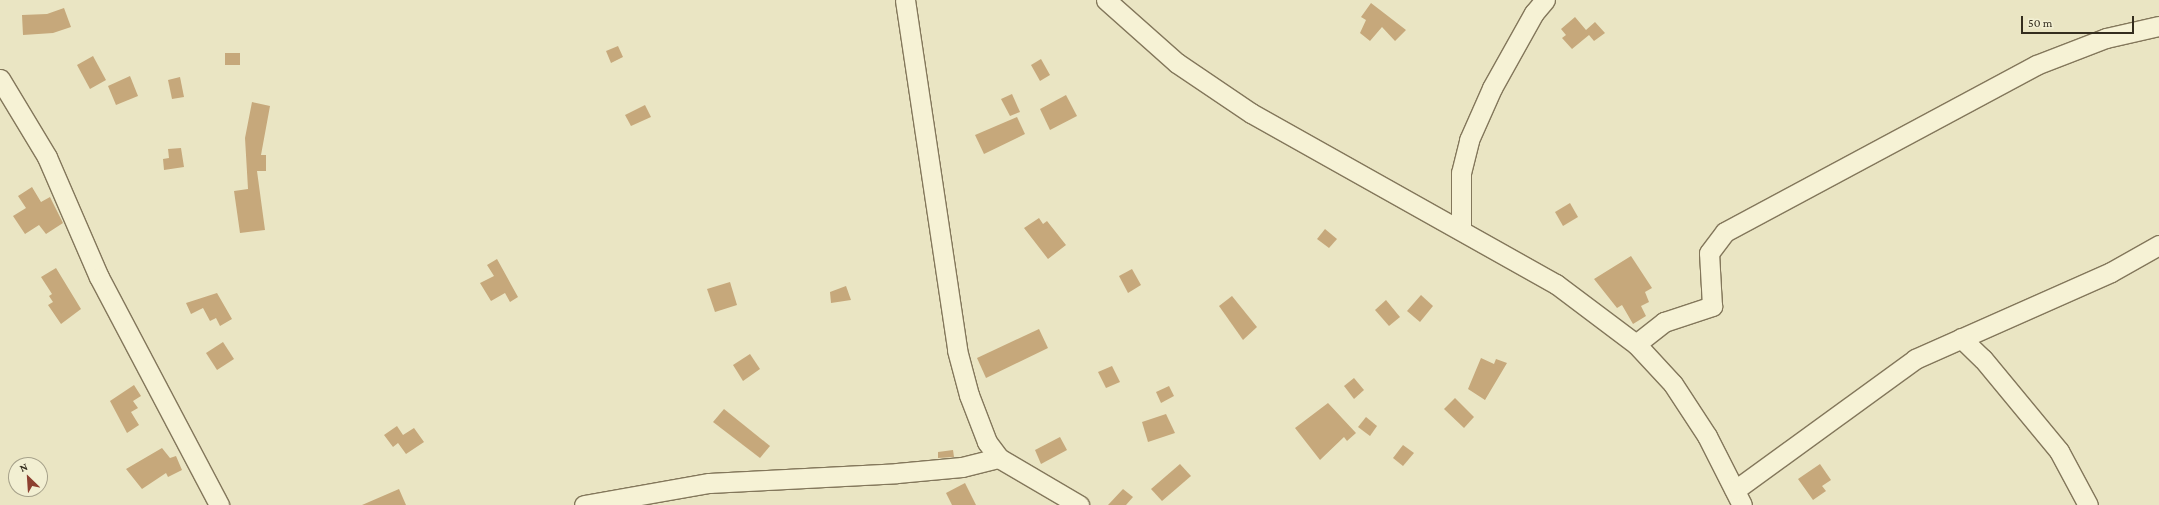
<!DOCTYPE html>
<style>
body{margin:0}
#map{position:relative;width:2159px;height:505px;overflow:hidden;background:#eae5c3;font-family:"Crimson Pro",serif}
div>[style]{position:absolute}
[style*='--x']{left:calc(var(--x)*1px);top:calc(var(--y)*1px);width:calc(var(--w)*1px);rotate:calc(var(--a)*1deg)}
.building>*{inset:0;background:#c6a87b}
.roads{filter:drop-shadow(1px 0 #83775b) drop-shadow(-1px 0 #83775b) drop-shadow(0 1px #83775b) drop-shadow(0 -1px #83775b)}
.minor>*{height:19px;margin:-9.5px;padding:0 9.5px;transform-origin:9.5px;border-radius:9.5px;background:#f6f2d5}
span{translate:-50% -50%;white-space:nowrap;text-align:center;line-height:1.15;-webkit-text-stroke:3px #f2efd2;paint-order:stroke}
.north{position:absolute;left:8px;top:457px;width:40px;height:40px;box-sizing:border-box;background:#f2efd2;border:1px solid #a6a18a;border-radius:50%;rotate:335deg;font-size:11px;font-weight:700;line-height:16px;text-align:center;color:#342d1e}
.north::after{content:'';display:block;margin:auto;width:14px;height:18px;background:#8d4030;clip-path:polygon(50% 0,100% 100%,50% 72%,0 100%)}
.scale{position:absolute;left:2021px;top:16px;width:113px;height:18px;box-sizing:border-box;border:2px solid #342d1e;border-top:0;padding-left:5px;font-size:12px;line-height:14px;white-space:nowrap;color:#342d1e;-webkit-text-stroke:3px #f2efd2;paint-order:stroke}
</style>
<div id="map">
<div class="building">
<i style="clip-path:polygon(1371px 3px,1406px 30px,1395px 41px,1382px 27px,1370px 41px,1360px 33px,1366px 20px,1361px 17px)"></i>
<i style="clip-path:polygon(64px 8px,71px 27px,53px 33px,23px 35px,22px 15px,47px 14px)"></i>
<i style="clip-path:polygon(1575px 17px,1586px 30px,1595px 22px,1605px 33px,1594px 41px,1589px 35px,1572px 49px,1562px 38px,1566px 35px,1561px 29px)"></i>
<i style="clip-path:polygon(618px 46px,623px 57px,611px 63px,606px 51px)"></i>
<i style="clip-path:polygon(225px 53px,240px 53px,240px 65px,225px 65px)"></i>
<i style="clip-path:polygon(93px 56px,106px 80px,90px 89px,77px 65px)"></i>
<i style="clip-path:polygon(1041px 59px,1050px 75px,1040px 81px,1031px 65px)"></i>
<i style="clip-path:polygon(130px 76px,138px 96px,116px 105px,108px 86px)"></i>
<i style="clip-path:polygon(180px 77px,184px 97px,172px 99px,168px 80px)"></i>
<i style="clip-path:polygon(1012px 94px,1020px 112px,1010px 116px,1001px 99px)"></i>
<i style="clip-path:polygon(1066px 95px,1077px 116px,1050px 130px,1040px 109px)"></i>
<i style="clip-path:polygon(252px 102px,270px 106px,261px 155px,266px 155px,266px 171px,257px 171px,265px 230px,240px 233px,234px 191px,248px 189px,245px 138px)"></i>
<i style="clip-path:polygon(645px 105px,651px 117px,631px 126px,625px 115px)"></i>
<i style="clip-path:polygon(1017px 117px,1025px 134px,984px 154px,975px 135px)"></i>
<i style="clip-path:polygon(181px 148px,184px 167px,164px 170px,163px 159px,169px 158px,168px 149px)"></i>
<i style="clip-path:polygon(32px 187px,41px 202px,50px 197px,63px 223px,46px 234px,39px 225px,25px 234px,13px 216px,26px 208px,18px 196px)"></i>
<i style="clip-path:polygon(1570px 203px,1578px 217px,1563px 226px,1555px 212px)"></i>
<i style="clip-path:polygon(1039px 218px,1043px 224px,1047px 221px,1066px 245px,1048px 259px,1024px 228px)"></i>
<i style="clip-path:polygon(1325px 229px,1337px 239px,1329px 248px,1317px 239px)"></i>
<i style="clip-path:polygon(1631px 256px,1652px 288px,1645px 292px,1649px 302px,1641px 306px,1646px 316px,1633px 324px,1622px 305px,1617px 308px,1594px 279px)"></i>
<i style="clip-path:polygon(497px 259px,518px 297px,510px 302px,505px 293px,491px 301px,480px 283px,494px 276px,487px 265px)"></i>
<i style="clip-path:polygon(56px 268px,81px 309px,61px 324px,48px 305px,53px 302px,49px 296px,52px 294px,41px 277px)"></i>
<i style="clip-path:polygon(1132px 269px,1141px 285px,1128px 293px,1119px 276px)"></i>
<i style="clip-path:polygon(730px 282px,737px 305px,715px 312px,707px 289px)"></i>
<i style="clip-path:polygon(846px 286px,851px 300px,831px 303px,830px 292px)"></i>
<i style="clip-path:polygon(217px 293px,232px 319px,220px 326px,216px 318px,210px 321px,203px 308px,191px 314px,186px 303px)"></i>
<i style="clip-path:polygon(1421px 295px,1433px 306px,1420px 322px,1407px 311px)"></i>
<i style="clip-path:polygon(1232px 296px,1257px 327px,1243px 340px,1219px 306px)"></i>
<i style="clip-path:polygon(1386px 300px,1400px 317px,1389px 326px,1375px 310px)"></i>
<i style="clip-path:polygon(1039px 329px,1048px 348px,986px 378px,977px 358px)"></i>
<i style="clip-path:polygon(223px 342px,234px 359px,217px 370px,206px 353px)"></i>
<i style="clip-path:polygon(750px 354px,760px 369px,743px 381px,733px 365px)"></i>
<i style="clip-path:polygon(1481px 358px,1494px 364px,1496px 359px,1507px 363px,1485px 400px,1468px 389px)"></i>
<i style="clip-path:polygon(1112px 366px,1120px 382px,1106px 388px,1098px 372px)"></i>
<i style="clip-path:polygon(1354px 378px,1364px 390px,1354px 399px,1344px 386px)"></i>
<i style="clip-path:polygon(134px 385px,141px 396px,133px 401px,138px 408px,131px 412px,139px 425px,127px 433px,110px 401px)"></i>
<i style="clip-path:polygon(1169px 386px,1174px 396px,1161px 403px,1156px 392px)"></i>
<i style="clip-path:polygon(1455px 398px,1474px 417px,1464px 428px,1444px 409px)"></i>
<i style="clip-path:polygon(1328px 403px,1356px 433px,1347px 441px,1344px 437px,1320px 460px,1295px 428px)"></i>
<i style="clip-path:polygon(724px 409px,770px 446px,760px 458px,713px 422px)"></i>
<i style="clip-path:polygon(1166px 414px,1175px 433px,1148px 442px,1142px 422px)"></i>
<i style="clip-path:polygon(1366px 417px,1377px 426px,1370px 436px,1358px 427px)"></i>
<i style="clip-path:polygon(397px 426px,403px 435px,414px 428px,424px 442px,406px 454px,398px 443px,393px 447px,384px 435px)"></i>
<i style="clip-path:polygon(1060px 437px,1067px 450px,1041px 464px,1035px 450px)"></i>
<i style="clip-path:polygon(1403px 445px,1414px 453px,1403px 466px,1393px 458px)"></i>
<i style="clip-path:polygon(162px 448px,170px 458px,176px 456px,182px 470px,168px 477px,166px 473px,142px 489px,126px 469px)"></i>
<i style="clip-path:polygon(953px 450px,954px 457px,938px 458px,938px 452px)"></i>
<i style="clip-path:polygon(1180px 464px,1191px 476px,1162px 501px,1151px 489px)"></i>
<i style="clip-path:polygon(1820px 464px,1831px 480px,1822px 486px,1826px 491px,1813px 500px,1798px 479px)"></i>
<i style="clip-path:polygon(965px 483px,976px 505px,952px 505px,946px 493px)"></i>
<i style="clip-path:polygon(399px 489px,406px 505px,362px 505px)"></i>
<i style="clip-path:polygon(1123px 489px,1133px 497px,1126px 505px,1108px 505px)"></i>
</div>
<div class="roads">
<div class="minor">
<i style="--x:905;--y:0;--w:354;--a:81.5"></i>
<i style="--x:957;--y:350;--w:47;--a:75.1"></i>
<i style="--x:969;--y:395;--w:50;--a:69"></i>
<i style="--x:987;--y:442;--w:20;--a:53"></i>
<i style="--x:999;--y:458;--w:93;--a:30.4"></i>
<i style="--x:1106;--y:0;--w:95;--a:41.6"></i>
<i style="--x:1177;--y:63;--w:89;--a:34"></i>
<i style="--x:1251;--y:113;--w:350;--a:29.3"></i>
<i style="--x:1556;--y:284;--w:100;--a:36.9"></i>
<i style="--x:1636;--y:344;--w:54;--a:47.2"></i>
<i style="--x:1673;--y:384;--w:62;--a:56.8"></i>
<i style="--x:1707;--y:436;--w:77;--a:63.1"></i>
<i style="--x:0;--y:79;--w:91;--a:58.9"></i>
<i style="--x:47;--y:157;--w:131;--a:66.6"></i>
<i style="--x:99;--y:277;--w:258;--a:62.2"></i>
<i style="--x:1461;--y:228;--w:55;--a:-90"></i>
<i style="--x:1461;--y:173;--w:34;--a:-76"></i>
<i style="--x:1469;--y:140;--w:57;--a:-66.1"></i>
<i style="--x:1492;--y:88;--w:86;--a:-60.8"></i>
<i style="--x:1534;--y:13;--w:17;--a:-50"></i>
<i style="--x:1961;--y:338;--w:30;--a:44"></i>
<i style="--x:1983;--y:359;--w:119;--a:50.4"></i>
<i style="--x:2059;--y:451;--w:61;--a:61.8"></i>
<i style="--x:1636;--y:344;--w:36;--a:-38"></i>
<i style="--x:1664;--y:322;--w:51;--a:-18.4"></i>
<i style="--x:1712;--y:306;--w:53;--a:-93.2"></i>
<i style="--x:1709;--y:253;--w:26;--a:-53"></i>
<i style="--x:1725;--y:232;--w:353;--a:-28.2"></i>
<i style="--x:2036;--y:65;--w:75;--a:-21.1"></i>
<i style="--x:2106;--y:38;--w:54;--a:-12.8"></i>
<i style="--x:1735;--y:490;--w:223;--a:-36"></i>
<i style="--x:1915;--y:359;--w:214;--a:-23.9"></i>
<i style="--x:2111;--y:272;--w:55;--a:-29.4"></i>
<i style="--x:584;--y:505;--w:127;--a:-10"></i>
<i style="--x:709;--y:483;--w:188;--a:-3"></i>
<i style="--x:897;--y:473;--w:65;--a:-5.3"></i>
<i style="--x:962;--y:467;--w:38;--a:-14"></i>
</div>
</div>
<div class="north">N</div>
<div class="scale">50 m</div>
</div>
